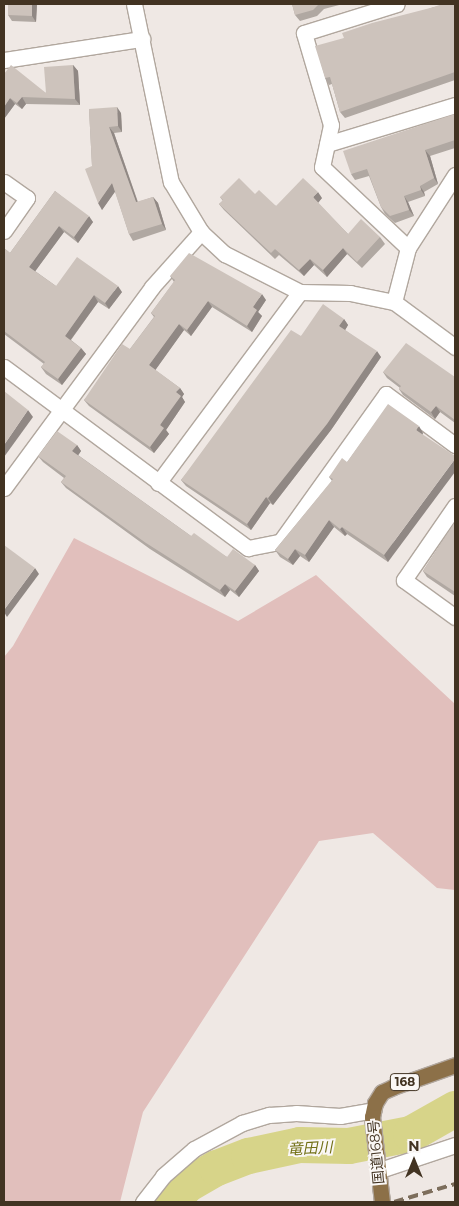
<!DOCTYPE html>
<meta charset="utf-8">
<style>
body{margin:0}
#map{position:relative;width:459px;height:1206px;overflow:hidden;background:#efe8e4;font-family:Montserrat,"Noto Sans JP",sans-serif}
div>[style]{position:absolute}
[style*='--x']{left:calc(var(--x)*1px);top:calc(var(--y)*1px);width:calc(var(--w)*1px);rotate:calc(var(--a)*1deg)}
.green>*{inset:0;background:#e1bfbc}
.river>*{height:36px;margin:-18px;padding:0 18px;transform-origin:18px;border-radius:18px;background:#d7d489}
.roads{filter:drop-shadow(1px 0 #b1a79e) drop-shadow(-1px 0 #b1a79e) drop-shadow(0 1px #b1a79e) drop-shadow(0 -1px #b1a79e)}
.minor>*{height:15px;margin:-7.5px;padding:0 7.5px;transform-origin:7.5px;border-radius:7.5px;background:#fff}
.tertiary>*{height:15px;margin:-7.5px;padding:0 7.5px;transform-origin:7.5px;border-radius:7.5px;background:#fff}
.trunk>*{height:15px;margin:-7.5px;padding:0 7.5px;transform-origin:7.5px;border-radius:7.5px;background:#8c7048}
.rail>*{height:4px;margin-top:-2px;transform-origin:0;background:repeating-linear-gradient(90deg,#7d6e5c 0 10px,transparent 0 15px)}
.wall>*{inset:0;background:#b0a8a2}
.shaded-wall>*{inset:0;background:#908884}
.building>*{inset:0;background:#cdc3bc}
span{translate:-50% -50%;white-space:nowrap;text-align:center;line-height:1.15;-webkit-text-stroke:4px #faf7f5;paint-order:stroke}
.shield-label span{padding:1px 4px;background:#faf7f5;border:1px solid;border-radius:4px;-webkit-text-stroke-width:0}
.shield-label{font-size:12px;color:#423322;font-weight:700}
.street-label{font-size:14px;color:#423322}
.water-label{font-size:15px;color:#727016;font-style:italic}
.frame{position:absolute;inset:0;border:5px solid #423322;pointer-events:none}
.north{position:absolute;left:389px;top:1136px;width:50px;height:50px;-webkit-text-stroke:4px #faf7f5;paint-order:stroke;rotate:0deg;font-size:14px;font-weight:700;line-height:20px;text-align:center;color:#423322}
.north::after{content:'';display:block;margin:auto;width:18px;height:22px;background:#423322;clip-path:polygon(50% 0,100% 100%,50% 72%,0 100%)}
</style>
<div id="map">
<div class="green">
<i style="clip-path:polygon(74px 538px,238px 621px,316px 575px,455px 704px,455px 890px,437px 888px,373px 833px,319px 841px,143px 1112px,120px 1202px,4px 1202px,4px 657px,13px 646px)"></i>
</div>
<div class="river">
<i style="--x:172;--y:1202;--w:23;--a:-49"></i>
<i style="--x:187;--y:1185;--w:34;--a:-30"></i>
<i style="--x:217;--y:1168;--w:34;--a:-21"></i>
<i style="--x:249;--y:1156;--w:52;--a:-12.2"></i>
<i style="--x:300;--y:1145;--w:49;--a:1.2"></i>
<i style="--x:349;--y:1146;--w:63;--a:-11"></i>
<i style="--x:411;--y:1134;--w:51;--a:-29.6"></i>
</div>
<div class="roads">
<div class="minor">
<i style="--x:4;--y:60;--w:140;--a:-8.7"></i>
<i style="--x:327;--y:144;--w:134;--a:-16.9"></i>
<i style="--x:4;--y:182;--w:28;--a:35"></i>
<i style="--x:27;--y:198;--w:40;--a:124.9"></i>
<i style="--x:408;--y:248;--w:87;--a:-57.2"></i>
<i style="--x:394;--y:302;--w:56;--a:-75.5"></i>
<i style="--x:408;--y:248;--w:118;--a:-136.7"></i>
<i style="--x:322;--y:167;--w:43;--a:-77.9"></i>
<i style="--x:331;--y:125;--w:96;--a:-106.4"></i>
<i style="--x:304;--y:33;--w:97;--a:-17.3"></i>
<i style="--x:4;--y:367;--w:304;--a:36.6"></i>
<i style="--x:248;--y:548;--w:33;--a:-11"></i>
<i style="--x:280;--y:542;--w:182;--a:-54.4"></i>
<i style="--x:386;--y:394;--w:86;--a:36.5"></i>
<i style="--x:158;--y:483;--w:238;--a:-53.4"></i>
<i style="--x:4;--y:488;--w:250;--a:-53.6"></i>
<i style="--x:152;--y:287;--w:74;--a:-48.3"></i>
<i style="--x:455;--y:506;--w:90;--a:124.6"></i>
<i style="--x:404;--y:580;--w:63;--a:36"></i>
<i style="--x:380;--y:1170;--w:79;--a:-18.4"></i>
<i style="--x:143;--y:1202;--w:33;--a:-52"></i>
<i style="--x:163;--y:1176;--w:41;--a:-41.1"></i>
<i style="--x:194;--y:1149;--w:55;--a:-28.4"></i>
<i style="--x:242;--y:1123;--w:28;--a:-17"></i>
<i style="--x:269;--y:1115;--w:27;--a:-4"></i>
<i style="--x:296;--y:1113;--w:44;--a:3.9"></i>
<i style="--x:340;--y:1116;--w:34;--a:-10"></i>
</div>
<div class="tertiary">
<i style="--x:134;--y:4;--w:182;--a:78.3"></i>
<i style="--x:171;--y:182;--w:58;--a:59"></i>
<i style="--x:201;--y:232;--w:33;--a:43"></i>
<i style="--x:225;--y:254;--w:84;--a:26.9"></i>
<i style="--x:300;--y:292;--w:50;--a:1.1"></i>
<i style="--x:350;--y:293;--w:45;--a:11.6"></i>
<i style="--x:394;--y:302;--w:76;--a:36.4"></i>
</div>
<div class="trunk">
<i style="--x:382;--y:1202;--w:86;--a:-96.7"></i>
<i style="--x:372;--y:1117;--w:14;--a:-78"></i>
<i style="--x:375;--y:1103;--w:13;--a:-58"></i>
<i style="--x:382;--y:1092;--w:12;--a:-24"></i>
<i style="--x:393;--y:1087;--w:66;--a:-19.5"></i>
</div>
</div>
<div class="rail">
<i style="--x:394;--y:1202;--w:64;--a:-16.4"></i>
</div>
<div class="wall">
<i style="clip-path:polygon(37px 4px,36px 22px,12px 21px,8px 15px)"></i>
<i style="clip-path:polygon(292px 4px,343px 4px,324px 9px,317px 16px,300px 21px,295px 15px)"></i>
<i style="clip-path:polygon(455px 4px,455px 80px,345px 118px,340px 112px,332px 84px,329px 85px,325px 78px,344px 38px,434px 7px)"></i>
<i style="clip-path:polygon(73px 65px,78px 71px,80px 105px,26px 104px,22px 109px,15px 104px,4px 119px,4px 74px,46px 93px)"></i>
<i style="clip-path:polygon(89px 109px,121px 113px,122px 132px,114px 133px,138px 202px,153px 197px,158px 203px,166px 230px,133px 241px,129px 234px,115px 191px,102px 210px,92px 166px)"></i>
<i style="clip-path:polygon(455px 114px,455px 148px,430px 156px,438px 184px,424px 192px,425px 196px,408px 202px,414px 216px,395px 223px,385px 214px,381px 207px,369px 176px,355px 180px,351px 174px)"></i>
<i style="clip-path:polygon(55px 191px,93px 222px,78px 243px,64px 232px,35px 271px,56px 286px,122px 292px,109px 309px,98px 302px,71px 340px,81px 348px,86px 354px,62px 385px,46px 374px,41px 367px,44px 364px,4px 334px,4px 248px,10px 253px)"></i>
<i style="clip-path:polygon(255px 194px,276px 206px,322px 198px,318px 203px,348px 234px,380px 237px,385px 244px,362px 268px,347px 254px,327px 277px,314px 265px,304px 276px,279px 255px,275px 259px,224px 210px,219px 204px,223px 201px,220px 197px)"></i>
<i style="clip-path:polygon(170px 276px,266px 300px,258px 312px,262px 316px,252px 332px,212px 307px,191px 336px,184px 330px,155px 370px,180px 388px,184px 394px,182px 397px,185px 402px,166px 430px,169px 434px,154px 453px,89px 406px,84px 400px,130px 349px,154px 317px,151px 313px,174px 282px)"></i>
<i style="clip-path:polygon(344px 319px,348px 325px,345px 330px,381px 357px,331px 430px,273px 505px,270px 503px,251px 530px,186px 486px,181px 480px,301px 336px)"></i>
<i style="clip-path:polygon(383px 372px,455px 377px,455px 423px,440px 412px,435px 419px,403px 395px,399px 389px,400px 388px,387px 378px)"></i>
<i style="clip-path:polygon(423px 433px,388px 562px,347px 534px,345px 536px,334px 527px,309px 562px,300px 556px,293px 565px,280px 557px,275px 550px,332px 481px,329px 477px,347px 462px)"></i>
<i style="clip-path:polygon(77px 445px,81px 451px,78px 455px,191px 536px,227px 557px,255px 565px,259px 571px,239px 597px,230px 590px,225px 597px,150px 549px,66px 488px,61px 482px,64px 478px,43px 462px,38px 456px)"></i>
<i style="clip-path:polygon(455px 522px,455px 596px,427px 577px,423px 571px)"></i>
</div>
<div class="shaded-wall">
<i style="clip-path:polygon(32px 4px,37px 4px,36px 22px,32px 16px)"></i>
<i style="clip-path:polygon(73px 65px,78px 71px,80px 105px,75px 99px)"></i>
<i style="clip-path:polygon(22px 97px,26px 104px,22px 109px,17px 103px)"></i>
<i style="clip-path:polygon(10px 98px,15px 104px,4px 119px,4px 107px)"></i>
<i style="clip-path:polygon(117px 107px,121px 113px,122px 132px,118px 126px)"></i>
<i style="clip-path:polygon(109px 127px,114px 133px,140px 209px,136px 202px)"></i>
<i style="clip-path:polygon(425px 150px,430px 156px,438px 184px,434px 178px)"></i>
<i style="clip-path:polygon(112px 183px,117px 189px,102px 210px,98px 203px)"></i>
<i style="clip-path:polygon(420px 186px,424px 192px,425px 196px,421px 190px)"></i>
<i style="clip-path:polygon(318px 192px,322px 198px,317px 204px,313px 197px)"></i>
<i style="clip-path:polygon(404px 196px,408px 202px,414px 216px,409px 210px)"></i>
<i style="clip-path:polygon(153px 197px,158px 203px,166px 230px,162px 224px)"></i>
<i style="clip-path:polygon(89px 216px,93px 222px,78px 243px,74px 237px)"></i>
<i style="clip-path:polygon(59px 226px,64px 232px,34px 273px,29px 267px)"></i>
<i style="clip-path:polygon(343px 248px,347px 254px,327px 277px,323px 270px)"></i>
<i style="clip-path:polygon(310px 259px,314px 265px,304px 276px,299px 270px)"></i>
<i style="clip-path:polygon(118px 286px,122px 292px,109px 309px,105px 303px)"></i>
<i style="clip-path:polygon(262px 294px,266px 300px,258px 312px,262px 316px,252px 332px,247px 326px,253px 307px)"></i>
<i style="clip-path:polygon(94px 295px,98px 302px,69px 342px,65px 336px)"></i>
<i style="clip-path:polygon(208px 301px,212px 307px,191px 336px,187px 330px)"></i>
<i style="clip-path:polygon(344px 319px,348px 325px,344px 332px,339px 326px)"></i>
<i style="clip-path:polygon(179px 324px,184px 330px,154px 372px,149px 365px)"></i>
<i style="clip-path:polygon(81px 348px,86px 354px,62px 385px,58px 379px)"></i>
<i style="clip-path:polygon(377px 351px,381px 357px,331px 430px,273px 505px,268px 498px)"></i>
<i style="clip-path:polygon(180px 388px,184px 394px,182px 397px,185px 402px,166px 430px,169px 434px,154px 453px,150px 447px,176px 392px)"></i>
<i style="clip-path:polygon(436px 406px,440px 412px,435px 419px,431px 412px)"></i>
<i style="clip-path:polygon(28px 410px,33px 417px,4px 457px,4px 445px)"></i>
<i style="clip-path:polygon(419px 426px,423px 433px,421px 437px,416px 430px)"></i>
<i style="clip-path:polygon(77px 445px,81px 451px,77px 457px,72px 451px)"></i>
<i style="clip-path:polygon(455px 459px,455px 472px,388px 562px,384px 555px)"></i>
<i style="clip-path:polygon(266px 497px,270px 503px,251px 530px,247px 524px)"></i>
<i style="clip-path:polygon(329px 520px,334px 527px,309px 562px,305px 555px)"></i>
<i style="clip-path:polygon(342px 527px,347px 534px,345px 536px,340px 529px)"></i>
<i style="clip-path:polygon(295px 549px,300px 556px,293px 565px,288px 559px)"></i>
<i style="clip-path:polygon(255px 565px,259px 571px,239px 597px,235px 591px)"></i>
<i style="clip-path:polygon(35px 568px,39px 574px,7px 617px,4px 612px,4px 610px)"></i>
<i style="clip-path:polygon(225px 584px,230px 590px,225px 597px,220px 590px)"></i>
</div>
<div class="building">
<i style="clip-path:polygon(8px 4px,32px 4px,32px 16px,8px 15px)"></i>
<i style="clip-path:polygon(292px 4px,319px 4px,313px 10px,295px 15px)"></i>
<i style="clip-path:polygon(442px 4px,455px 4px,455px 72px,340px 112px,330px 77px,325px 78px,315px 46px,344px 38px,342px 33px,372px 23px,434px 7px)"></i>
<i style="clip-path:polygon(11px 65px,46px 93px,44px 67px,73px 65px,75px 99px,22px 97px,17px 103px,10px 98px,4px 107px,4px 74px)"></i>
<i style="clip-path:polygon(117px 107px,118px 126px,109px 127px,136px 202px,153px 197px,162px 224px,129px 234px,112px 183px,98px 203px,85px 169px,92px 166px,89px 109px)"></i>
<i style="clip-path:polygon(455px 114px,455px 140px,425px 150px,434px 178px,420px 186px,421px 190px,404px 196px,409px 210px,390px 216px,381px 207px,367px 169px,351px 174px,343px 151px)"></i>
<i style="clip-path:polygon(239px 178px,255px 194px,259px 190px,276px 206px,303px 178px,318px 192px,313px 197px,348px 234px,361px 219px,380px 237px,357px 262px,343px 248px,323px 270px,310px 259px,299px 270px,275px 249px,271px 253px,219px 204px,223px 200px,220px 197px)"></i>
<i style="clip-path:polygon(55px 191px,89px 216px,74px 237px,59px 226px,29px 267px,56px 286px,77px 257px,118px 286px,105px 303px,94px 295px,65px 336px,81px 348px,58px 379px,41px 367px,45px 362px,4px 331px,4px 248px,10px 253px)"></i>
<i style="clip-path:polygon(189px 253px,262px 294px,253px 307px,257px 310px,247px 326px,208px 301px,187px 330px,179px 324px,149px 365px,180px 388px,176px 392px,181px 396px,160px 425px,164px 428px,150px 447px,84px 400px,122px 344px,130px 349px,155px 316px,151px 313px,175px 280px,170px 276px)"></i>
<i style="clip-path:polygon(323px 304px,344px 319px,339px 326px,377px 351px,327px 424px,268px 498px,266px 497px,247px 524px,181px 480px,291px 330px,301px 336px)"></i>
<i style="clip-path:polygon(406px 343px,455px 377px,455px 420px,436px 406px,431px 412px,399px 389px,401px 386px,383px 372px)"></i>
<i style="clip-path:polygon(4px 391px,28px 410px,4px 445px)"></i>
<i style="clip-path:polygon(388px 404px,419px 426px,416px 430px,455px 456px,455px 459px,384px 555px,342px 527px,340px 529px,329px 520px,305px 555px,295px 549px,288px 559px,275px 550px,333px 479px,329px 477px,342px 458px,347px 462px)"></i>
<i style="clip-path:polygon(57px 431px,77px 445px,72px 451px,191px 536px,194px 533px,227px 557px,233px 549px,255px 565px,235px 591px,225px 584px,220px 590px,146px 543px,61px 482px,66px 476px,38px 456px)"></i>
<i style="clip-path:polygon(455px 522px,455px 592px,423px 571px)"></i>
<i style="clip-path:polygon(4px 545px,35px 568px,4px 610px)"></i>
</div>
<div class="shield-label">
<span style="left:405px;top:1082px">168</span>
</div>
<div class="street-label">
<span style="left:376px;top:1152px;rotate:-95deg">国道168号</span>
</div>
<div class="water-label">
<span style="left:310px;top:1148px;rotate:-3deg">竜田川</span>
</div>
<div class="frame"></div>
<div class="north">N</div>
</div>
